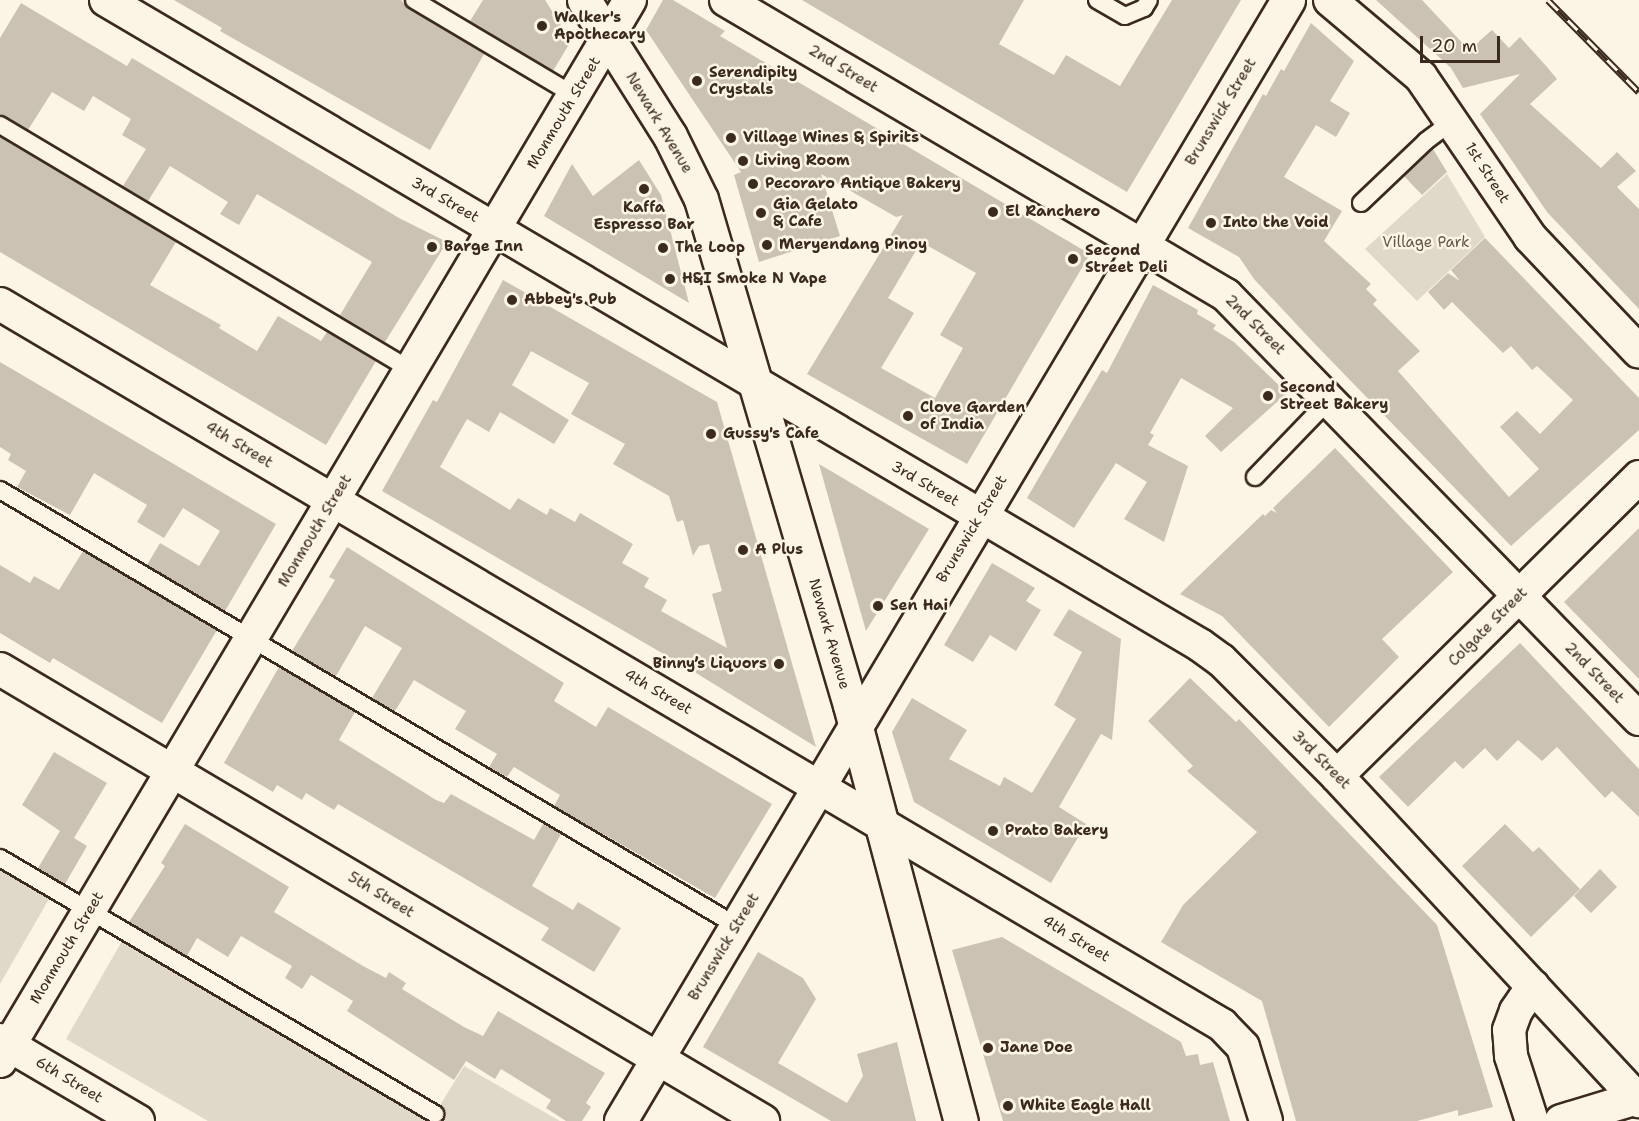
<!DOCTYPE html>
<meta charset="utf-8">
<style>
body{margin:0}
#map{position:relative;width:1639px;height:1121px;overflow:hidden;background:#fcf5e5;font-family:"Shantell Sans",sans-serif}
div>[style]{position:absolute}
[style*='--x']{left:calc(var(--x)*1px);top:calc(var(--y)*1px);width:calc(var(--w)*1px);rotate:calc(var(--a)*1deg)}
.green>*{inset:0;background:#e0d8c8}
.building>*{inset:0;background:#ccc2b3}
.roads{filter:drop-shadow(2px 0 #3b2a1e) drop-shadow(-2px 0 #3b2a1e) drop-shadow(0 2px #3b2a1e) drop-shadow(0 -2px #3b2a1e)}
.lane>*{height:16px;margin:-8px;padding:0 8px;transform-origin:8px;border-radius:8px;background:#fcf5e5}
.street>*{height:32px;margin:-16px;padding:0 16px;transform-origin:16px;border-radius:16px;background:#fcf5e5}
.secondary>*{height:33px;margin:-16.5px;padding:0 16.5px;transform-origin:16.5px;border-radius:16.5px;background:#fcf5e5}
.rail>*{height:7px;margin-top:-3.5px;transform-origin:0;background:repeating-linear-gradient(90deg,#fcf5e5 0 14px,#3b2a1e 0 28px);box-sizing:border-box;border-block:2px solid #3b2a1e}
.dots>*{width:16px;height:16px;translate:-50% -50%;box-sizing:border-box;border:3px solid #fcf5e5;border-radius:50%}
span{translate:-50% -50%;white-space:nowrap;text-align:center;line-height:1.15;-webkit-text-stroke:5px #fcf5e5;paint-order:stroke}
.poi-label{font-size:15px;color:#3b2a1e;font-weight:700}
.left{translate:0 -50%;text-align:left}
.right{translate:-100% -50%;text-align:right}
.street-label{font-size:15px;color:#3b2a1e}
.park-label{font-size:15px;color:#645648}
.scale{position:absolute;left:1420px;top:36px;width:80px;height:27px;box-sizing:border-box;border:3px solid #3b2a1e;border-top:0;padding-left:8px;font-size:18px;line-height:21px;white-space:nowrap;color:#3b2a1e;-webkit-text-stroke:4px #fcf5e5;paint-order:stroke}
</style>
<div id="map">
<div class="green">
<i style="clip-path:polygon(1447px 174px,1485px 237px,1417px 301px,1365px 249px)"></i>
<i style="clip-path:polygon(0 861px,53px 892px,0 984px)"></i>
<i style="clip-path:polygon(122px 941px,431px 1120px,464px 1066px,560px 1121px,208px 1121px,66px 1039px)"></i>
</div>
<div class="building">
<i style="clip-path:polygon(174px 0,401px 0,409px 9px,484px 54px,430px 150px,220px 31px,222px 28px)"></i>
<i style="clip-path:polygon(483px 0,545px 0,571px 41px,553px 71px,470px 21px)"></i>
<i style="clip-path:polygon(evenodd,663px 0,673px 0,725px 31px,720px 36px,1090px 254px,967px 464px,807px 374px,903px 215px,896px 217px,821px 174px,840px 236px,759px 262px,734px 175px,741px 172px,646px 30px,663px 0,921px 242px,976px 273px,940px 335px,963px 348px,935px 398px,881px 368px,914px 313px,888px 298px,921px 242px)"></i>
<i style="clip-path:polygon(802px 0,1024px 0,999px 44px,1054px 75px,1066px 55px,1120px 86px,1172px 0,1241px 0,1127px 192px)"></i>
<i style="clip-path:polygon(1376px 0,1422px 0,1469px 50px,1492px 30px,1509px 48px,1520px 37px,1547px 67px,1557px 79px,1530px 104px,1601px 168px,1617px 152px,1636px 171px,1617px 187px,1639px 209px,1639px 309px,1547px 212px,1480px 114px,1520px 74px,1463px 88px,1451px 68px)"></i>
<i style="clip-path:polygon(21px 3px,127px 66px,132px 58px,399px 218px,447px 242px,385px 342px,340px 315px,372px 262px,257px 194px,239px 225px,220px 214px,228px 202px,170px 166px,148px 201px,123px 186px,146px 149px,122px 135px,131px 119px,93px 96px,84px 111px,52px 92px,28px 130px,0 115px,0 38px)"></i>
<i style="clip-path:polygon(1311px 23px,1354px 61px,1330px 101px,1350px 113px,1336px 137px,1316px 125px,1284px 177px,1342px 211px,1324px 241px,1371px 284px,1366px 289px,1377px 300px,1373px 304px,1420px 351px,1398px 371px,1509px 497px,1539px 469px,1500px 427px,1517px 411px,1540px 434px,1573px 400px,1537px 366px,1532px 370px,1511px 346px,1503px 353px,1452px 302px,1444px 310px,1428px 292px,1448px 273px,1460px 281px,1451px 270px,1485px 238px,1639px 398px,1639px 430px,1511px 546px,1313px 342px,1254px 279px,1239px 257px,1188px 228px,1263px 94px,1266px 96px,1281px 69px,1284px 71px)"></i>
<i style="clip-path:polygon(0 137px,176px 242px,150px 285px,221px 325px,219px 328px,257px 351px,278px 316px,321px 341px,327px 332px,376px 361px,326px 445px,0 252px)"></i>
<i style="clip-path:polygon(1433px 149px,1447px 172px,1422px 195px,1404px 176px)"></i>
<i style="clip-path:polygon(639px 160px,661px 195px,689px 303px,544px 216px,572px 164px,593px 196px)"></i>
<i style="clip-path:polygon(evenodd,503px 280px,717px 402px,816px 747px,688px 668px,382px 491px,433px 400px,437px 402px,503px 280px,531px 351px,589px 383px,571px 414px,625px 444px,613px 464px,669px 496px,677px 522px,683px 520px,693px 556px,699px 546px,709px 544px,722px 591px,712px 594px,727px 648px,661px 611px,667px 600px,644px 587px,649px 578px,622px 563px,633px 544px,580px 513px,575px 522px,550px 508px,547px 515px,518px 498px,510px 510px,440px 467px,467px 419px,489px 432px,500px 412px,554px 444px,569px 420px,512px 385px,531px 351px)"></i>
<i style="clip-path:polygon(1153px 285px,1198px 310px,1197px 314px,1216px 325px,1213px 329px,1234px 342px,1287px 393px,1221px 452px,1205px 436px,1233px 408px,1181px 378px,1150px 433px,1154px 435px,1148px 445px,1188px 466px,1164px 542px,1124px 519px,1147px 482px,1116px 463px,1074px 528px,1027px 498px,1102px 370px,1107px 373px)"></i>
<i style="clip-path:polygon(0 362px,276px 524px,225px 611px,147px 565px,160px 543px,199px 566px,220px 531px,183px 508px,164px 538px,137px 522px,147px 505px,94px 473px,70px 515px,17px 487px,26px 471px,8px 460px,11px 454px,0 447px)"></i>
<i style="clip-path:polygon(1335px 448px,1453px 572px,1382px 639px,1399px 657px,1329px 727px,1222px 616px,1180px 594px,1263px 514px,1265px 516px,1271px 510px,1277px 513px,1273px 508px)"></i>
<i style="clip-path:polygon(819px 464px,929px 529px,866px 631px,845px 557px)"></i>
<i style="clip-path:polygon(1639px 528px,1639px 679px,1564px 602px)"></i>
<i style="clip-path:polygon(347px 547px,564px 683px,554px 701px,596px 727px,608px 707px,772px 804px,715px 898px,554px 806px,560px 795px,514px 767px,507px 777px,489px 767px,497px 754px,455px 729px,466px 711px,414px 680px,395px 711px,372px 698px,402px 648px,365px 626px,336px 676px,292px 651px,335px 580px,329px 577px)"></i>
<i style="clip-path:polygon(83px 551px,217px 630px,162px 723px,53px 658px,50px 663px,0 633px,0 565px,30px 583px,34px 576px,59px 590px)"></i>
<i style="clip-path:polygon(992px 563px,1035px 588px,1026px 601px,1041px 610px,1016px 651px,990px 635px,973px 662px,944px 645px)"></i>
<i style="clip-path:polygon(1069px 609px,1121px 639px,1112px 740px,1101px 734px,1059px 807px,1086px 824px,1051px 883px,914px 802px,892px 732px,912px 698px,967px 730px,949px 759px,1000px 786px,1004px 777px,1032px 793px,1076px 719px,1054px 705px,1082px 652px,1053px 635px)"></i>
<i style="clip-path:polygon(1520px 643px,1639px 769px,1639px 817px,1612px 791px,1605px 798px,1557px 747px,1542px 761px,1518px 740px,1497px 761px,1485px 748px,1463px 769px,1455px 761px,1408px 807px,1379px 777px)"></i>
<i style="clip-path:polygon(279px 667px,355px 712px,339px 740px,436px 800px,444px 803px,451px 794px,534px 840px,543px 824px,561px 834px,532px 886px,573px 910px,578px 902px,621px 928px,594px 972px,541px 940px,549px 928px,338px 804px,334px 810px,306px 793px,302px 800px,277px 785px,273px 792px,224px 763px)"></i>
<i style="clip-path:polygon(1190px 678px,1236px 722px,1239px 719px,1437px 925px,1493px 1107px,1458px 1116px,1458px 1110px,1417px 1121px,1296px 1121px,1262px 1001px,1161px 942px,1183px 905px,1257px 832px,1187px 771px,1193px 766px,1148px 721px)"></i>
<i style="clip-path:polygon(54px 752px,107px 783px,74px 838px,87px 846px,65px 884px,38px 868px,60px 831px,22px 805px)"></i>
<i style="clip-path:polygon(185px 824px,289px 887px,274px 912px,363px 966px,386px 978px,389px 972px,406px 983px,402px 989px,464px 1027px,483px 1036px,498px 1011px,605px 1073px,586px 1103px,591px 1107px,582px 1121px,566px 1121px,546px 1108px,551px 1100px,501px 1069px,495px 1079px,466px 1061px,454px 1080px,347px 1011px,353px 1001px,311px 975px,302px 989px,285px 978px,292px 966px,241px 936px,228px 957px,197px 938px,187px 956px,129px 922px,165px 866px,161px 863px)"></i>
<i style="clip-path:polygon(1505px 824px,1533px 852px,1539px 847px,1580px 889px,1531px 937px,1462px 866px)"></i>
<i style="clip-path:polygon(1600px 869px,1617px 887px,1591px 913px,1574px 896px)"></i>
<i style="clip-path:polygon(1002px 937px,1181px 1042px,1186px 1056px,1198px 1054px,1200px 1065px,1213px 1062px,1230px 1121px,1003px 1121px,952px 950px)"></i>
<i style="clip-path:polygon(758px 952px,803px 978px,816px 999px,778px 1063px,847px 1103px,863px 1076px,857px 1054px,897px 1042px,916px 1121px,831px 1121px,703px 1047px)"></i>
</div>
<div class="roads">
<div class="lane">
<i style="--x:414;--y:0;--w:186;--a:30.7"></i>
<i style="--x:1097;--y:0;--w:32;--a:30"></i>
<i style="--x:1125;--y:16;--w:21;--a:-23"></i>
<i style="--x:1144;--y:8;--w:9;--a:-58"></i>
<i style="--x:0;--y:125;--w:478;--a:30.8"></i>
<i style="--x:1361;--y:203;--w:90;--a:-43.6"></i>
<i style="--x:1426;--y:141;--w:34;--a:-37"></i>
<i style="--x:1255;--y:477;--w:107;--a:-46.1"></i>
<i style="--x:0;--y:490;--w:856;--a:30.61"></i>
<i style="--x:0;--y:858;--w:505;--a:30.48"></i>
</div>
<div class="street">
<i style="--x:106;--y:0;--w:1270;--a:30.52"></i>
<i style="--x:1200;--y:645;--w:26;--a:36"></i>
<i style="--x:1221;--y:660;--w:164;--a:45"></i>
<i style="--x:1337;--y:776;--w:444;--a:47.1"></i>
<i style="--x:726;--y:0;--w:581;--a:30.54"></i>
<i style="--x:1226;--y:295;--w:592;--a:45.75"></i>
<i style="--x:1330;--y:0;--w:119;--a:40.2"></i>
<i style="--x:1421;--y:77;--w:194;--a:55.7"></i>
<i style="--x:1530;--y:237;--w:158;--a:46.5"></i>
<i style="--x:0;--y:304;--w:1419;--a:30.54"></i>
<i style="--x:1222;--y:1025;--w:30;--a:46"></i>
<i style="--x:1243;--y:1047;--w:77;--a:72.7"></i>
<i style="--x:0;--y:669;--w:887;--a:30.64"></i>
<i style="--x:1337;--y:776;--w:425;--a:-44.7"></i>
<i style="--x:0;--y:1040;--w:160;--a:30.4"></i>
<i style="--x:0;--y:1061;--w:1234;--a:-59.3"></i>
<i style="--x:621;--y:1121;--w:460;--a:-59.3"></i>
<i style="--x:1532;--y:1121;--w:68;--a:-107.9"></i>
<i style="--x:1511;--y:1056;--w:26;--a:-94"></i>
<i style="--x:1509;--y:1030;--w:20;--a:-70"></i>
<i style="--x:1516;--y:1011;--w:30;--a:-56"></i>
<i style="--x:1561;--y:1121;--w:79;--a:-16.8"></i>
</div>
<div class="secondary">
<i style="--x:584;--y:0;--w:161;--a:57.7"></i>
<i style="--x:670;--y:136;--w:70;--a:63.8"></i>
<i style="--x:701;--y:199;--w:527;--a:73.59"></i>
<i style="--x:850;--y:705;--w:431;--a:75.1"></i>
<i style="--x:856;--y:726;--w:845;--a:-59.25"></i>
</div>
</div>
<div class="rail">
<i style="--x:1548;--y:0;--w:129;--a:45.3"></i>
</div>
<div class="dots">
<i style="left:542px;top:26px;background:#3b2a1e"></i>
<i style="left:697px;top:81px;background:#3b2a1e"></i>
<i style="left:731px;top:138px;background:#3b2a1e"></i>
<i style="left:743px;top:161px;background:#3b2a1e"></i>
<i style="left:753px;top:184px;background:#3b2a1e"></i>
<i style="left:644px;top:189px;background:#3b2a1e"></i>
<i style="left:993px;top:212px;background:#3b2a1e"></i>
<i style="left:761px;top:213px;background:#3b2a1e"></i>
<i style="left:1211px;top:223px;background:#3b2a1e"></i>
<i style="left:767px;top:245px;background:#3b2a1e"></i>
<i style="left:432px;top:247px;background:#3b2a1e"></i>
<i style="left:663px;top:248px;background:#3b2a1e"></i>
<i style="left:1073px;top:259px;background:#3b2a1e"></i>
<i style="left:670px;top:279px;background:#3b2a1e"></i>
<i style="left:512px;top:300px;background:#3b2a1e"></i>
<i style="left:1268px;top:396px;background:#3b2a1e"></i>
<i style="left:908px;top:416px;background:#3b2a1e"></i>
<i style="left:711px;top:434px;background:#3b2a1e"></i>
<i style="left:743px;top:550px;background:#3b2a1e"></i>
<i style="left:878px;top:606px;background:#3b2a1e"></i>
<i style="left:779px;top:664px;background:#3b2a1e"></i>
<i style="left:993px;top:831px;background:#3b2a1e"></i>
<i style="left:988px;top:1048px;background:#3b2a1e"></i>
<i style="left:1008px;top:1106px;background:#3b2a1e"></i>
</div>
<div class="poi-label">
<span class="left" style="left:554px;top:26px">Walker's<br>Apothecary</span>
<span class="left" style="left:709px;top:81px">Serendipity<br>Crystals</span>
<span class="left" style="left:743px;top:138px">Village Wines &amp; Spirits</span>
<span class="left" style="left:755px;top:161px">Living Room</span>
<span class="left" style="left:765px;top:184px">Pecoraro Antique Bakery</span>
<span class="left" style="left:773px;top:213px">Gia Gelato<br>&amp; Cafe</span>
<span style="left:644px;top:216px">Kaffa<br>Espresso Bar</span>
<span class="left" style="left:1005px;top:212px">El Ranchero</span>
<span class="left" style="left:1223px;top:223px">Into the Void</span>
<span class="left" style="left:779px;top:245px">Meryendang Pinoy</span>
<span class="left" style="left:444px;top:247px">Barge Inn</span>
<span class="left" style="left:675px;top:248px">The Loop</span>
<span class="left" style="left:1085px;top:259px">Second<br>Street Deli</span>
<span class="left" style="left:682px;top:279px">H&amp;I Smoke N Vape</span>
<span class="left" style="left:524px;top:300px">Abbey's Pub</span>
<span class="left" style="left:1280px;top:396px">Second<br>Street Bakery</span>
<span class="left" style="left:920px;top:416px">Clove Garden<br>of India</span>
<span class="left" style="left:723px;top:434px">Gussy's Cafe</span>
<span class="left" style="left:755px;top:550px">A Plus</span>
<span class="left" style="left:890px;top:606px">Sen Hai</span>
<span class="right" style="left:767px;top:664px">Binny’s Liquors</span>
<span class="left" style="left:1005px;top:831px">Prato Bakery</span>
<span class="left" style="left:1000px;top:1048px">Jane Doe</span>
<span class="left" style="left:1020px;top:1106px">White Eagle Hall</span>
</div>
<div class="street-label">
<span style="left:843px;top:69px;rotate:31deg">2nd Street</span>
<span style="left:1221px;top:112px;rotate:-59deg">Brunswick Street</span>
<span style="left:564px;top:113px;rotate:-59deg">Monmouth Street</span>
<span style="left:659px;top:123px;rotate:59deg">Newark Avenue</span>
<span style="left:1487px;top:173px;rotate:57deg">1st Street</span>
<span style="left:445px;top:200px;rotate:30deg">3rd Street</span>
<span style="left:1255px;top:325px;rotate:45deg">2nd Street</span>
<span style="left:239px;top:445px;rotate:31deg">4th Street</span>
<span style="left:925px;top:484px;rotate:30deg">3rd Street</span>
<span style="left:972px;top:529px;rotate:-59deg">Brunswick Street</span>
<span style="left:315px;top:531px;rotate:-59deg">Monmouth Street</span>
<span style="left:1488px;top:627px;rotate:-45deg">Colgate Street</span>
<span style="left:829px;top:634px;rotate:74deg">Newark Avenue</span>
<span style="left:1594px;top:673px;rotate:46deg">2nd Street</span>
<span style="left:658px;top:692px;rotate:30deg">4th Street</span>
<span style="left:1321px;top:760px;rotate:45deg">3rd Street</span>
<span style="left:381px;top:895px;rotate:31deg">5th Street</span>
<span style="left:1076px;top:939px;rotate:31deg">4th Street</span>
<span style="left:724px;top:947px;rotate:-59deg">Brunswick Street</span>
<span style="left:67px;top:948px;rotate:-59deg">Monmouth Street</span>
<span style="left:69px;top:1080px;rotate:31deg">6th Street</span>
</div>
<div class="park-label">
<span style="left:1426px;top:243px">Village Park</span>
</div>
<div class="scale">20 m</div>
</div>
